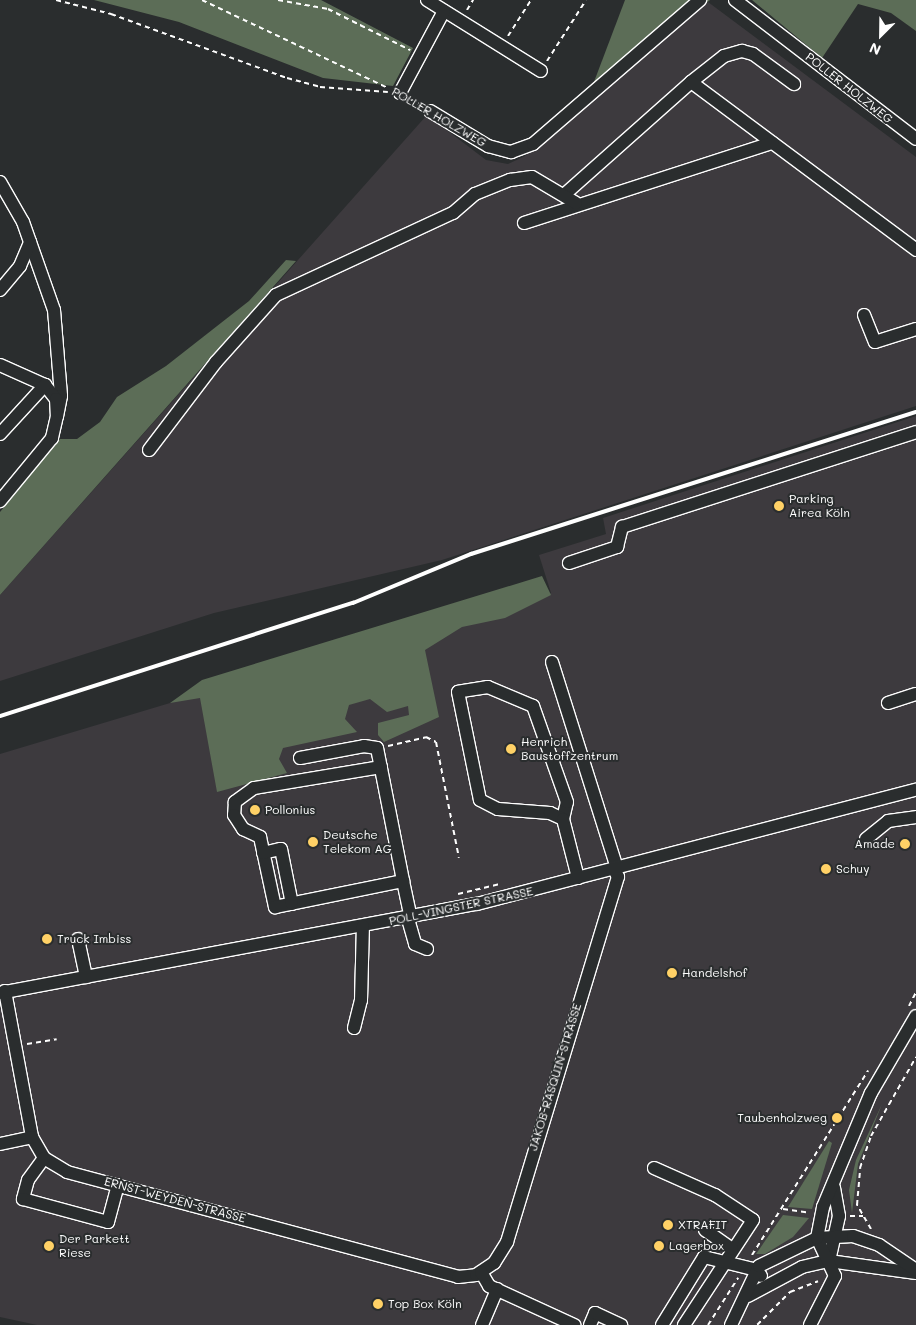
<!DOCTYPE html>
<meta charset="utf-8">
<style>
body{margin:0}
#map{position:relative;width:916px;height:1325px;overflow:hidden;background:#2a2d2e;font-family:Mali,sans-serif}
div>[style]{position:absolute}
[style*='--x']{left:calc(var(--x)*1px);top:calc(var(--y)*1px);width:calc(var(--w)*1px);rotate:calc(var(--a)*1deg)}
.built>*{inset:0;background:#3d3a3e}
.green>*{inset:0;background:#5c6d57}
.path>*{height:2px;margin-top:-1px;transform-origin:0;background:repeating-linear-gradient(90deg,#fff 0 5px,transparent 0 9px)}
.roads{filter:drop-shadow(1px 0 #fff) drop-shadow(-1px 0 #fff) drop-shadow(0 1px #fff) drop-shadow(0 -1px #fff)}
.minor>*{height:12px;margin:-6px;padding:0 6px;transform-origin:6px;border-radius:6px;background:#2a2d2e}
.rail>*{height:4px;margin:-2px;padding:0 2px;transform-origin:2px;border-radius:2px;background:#fff}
.dots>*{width:14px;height:14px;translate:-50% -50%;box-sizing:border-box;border:2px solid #2a2d2e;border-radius:50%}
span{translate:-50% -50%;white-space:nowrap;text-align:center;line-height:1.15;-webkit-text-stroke:4px #2a2d2e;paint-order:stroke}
.street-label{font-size:12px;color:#fff}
.poi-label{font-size:12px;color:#fff}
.left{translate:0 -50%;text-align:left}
.right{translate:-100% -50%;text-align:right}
.north{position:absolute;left:856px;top:10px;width:50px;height:50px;-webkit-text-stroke:4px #2a2d2e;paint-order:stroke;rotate:203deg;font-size:14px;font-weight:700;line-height:20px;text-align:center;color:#fff}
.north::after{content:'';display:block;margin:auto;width:18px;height:22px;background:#fff;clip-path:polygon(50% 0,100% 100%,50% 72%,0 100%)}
</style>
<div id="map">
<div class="built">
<i style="clip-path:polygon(708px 2px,916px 157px,916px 406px,442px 560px,214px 613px,0 681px,0 595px,427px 115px,486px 160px,508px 164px,525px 156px)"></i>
<i style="clip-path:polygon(916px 416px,916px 1325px,37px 1325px,0 1317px,0 754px,170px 703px,193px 690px,279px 660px,551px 593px,539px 555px,606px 534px,603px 518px)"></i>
</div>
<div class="green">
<i style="clip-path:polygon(94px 0,321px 0,413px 48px,393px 86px,323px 78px,179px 22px)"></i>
<i style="clip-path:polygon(625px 0,710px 0,586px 103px)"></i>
<i style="clip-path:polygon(752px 0,916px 0,916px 31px,891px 13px,858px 4px,822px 58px)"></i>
<i style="clip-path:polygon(286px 260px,296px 261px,0 595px,0 512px,60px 439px,77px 439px,100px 422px,117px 397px,166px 366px,249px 301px)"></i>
<i style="clip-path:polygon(542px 576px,551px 595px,505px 618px,462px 627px,425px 650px,439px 717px,384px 742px,378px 735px,378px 723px,409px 715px,408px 706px,387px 712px,370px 699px,349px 705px,345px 719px,357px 732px,283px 748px,279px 759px,287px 773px,217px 792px,200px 698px,170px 703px,202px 680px)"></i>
<i style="clip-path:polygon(882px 1104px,858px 1164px,852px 1213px,849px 1190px,856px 1160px)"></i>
<i style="clip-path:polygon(829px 1141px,832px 1143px,812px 1209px,788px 1207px)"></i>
<i style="clip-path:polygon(783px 1215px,809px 1218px,793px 1237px,765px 1254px,756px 1254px)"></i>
</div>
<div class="path">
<i style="--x:56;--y:0;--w:57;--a:14.3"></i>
<i style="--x:111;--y:14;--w:187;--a:20"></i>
<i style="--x:287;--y:78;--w:34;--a:15"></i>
<i style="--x:320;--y:87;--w:68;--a:4.2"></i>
<i style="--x:202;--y:0;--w:206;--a:25.3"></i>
<i style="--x:278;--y:0;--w:51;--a:10.2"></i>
<i style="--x:328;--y:9;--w:92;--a:26.6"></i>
<i style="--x:467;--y:10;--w:12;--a:-59"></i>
<i style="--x:508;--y:36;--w:43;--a:-57.4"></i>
<i style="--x:547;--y:61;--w:72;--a:-57.4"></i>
<i style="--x:410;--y:99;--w:10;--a:29"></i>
<i style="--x:388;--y:746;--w:39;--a:-13"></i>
<i style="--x:426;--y:737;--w:11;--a:27"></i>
<i style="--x:436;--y:742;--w:118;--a:78.8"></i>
<i style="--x:458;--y:894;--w:43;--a:-13.4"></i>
<i style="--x:909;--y:1006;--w:16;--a:-63"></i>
<i style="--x:27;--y:1044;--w:30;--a:-9"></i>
<i style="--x:783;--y:1209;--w:27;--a:8"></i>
<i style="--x:850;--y:1216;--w:13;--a:0"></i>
<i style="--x:871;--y:1229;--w:28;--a:-120"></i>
<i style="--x:857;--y:1205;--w:37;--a:-85"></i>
<i style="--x:860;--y:1168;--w:34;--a:-71"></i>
<i style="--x:871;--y:1136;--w:91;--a:-60.3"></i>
<i style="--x:752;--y:1255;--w:218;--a:-57.8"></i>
<i style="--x:708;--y:1325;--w:56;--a:-57.4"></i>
<i style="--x:757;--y:1325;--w:47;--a:-45"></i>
<i style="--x:790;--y:1292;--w:30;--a:-21"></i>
</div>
<div class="roads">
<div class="minor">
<i style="--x:427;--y:0;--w:134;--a:31.9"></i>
<i style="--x:735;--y:0;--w:228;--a:37.5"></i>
<i style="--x:691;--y:82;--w:42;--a:-38.2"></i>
<i style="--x:724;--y:56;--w:19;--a:-16"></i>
<i style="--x:742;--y:51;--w:11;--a:15"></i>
<i style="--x:753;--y:54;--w:51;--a:36.2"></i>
<i style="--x:400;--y:93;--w:93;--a:-61.8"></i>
<i style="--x:430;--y:111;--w:68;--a:31.1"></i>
<i style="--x:488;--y:146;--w:24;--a:15"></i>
<i style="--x:511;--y:152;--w:23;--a:-20"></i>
<i style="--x:533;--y:144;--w:221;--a:-40.8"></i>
<i style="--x:0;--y:182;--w:46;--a:60.1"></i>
<i style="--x:23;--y:222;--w:93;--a:70.6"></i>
<i style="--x:54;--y:310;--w:86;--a:85.3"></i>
<i style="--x:61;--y:396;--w:20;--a:101"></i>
<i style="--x:565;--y:194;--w:169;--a:-41.6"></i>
<i style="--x:691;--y:82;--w:281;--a:36.7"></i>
<i style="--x:524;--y:223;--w:261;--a:-17.9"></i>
<i style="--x:0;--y:290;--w:31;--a:-50"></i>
<i style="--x:20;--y:266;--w:26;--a:-67"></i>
<i style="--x:864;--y:315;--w:29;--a:68"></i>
<i style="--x:875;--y:342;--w:43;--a:-17.6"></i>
<i style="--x:0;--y:365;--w:49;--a:24"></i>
<i style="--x:45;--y:385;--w:18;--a:52"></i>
<i style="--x:56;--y:399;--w:17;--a:87"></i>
<i style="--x:57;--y:416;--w:23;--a:103"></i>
<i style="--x:52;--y:438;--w:82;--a:129.5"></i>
<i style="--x:0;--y:434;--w:67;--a:-47.4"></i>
<i style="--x:149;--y:450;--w:111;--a:-52.7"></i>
<i style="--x:216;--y:362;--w:90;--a:-48.2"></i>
<i style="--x:276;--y:295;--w:195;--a:-24.9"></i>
<i style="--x:453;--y:213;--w:29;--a:-41"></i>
<i style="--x:475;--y:194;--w:38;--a:-22"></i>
<i style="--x:510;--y:180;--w:22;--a:-8"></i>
<i style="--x:532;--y:177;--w:51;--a:30.6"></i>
<i style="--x:569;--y:563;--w:51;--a:-18.4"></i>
<i style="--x:617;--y:547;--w:21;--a:-76"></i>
<i style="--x:622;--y:527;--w:309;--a:-17.9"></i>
<i style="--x:552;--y:662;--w:216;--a:72.5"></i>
<i style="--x:888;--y:703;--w:29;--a:-18"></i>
<i style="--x:300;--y:758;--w:65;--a:-10.6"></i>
<i style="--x:364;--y:746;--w:13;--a:9"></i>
<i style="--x:377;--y:748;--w:136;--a:78.9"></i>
<i style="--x:381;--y:767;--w:129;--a:170.6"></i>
<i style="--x:254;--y:788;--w:24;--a:144"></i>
<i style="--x:235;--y:802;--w:13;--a:94"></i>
<i style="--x:234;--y:815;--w:17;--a:57"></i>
<i style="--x:243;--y:829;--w:19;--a:25"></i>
<i style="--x:260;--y:837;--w:72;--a:77.9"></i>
<i style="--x:275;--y:907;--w:131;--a:-11.5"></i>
<i style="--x:403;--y:881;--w:38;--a:78"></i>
<i style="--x:563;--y:819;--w:17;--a:-77"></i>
<i style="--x:567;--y:802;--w:102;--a:-109.5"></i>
<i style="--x:533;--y:706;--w:49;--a:-157.1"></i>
<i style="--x:488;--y:687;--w:30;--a:171"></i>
<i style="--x:458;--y:692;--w:110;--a:78.5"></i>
<i style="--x:480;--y:800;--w:20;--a:27"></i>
<i style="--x:498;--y:809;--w:52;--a:4.4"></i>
<i style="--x:550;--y:813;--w:14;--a:25"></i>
<i style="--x:563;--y:819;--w:61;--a:75.7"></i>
<i style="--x:866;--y:839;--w:28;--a:-39"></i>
<i style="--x:888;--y:821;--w:28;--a:-8"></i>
<i style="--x:263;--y:853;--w:18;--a:-13"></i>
<i style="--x:281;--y:849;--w:56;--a:78.7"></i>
<i style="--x:408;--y:919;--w:26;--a:74"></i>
<i style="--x:415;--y:944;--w:13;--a:23"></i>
<i style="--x:78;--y:939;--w:39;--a:78"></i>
<i style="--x:5;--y:991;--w:148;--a:79.5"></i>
<i style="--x:32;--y:1137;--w:24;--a:60"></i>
<i style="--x:44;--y:1158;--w:27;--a:31"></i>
<i style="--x:67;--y:1172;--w:405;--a:15"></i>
<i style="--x:458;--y:1277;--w:18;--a:-6"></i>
<i style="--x:476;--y:1275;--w:22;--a:-34"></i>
<i style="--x:494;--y:1263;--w:25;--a:-58"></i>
<i style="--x:507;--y:1242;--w:382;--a:-73.1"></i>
<i style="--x:618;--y:877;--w:9;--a:-117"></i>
<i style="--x:0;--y:993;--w:485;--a:-10.6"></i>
<i style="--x:477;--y:904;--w:454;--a:-14.6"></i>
<i style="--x:354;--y:1028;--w:29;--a:-76"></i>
<i style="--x:361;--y:1000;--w:74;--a:-88.5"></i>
<i style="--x:0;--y:1144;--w:33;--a:-12"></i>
<i style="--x:44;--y:1158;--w:27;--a:126"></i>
<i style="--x:28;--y:1180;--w:20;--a:105"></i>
<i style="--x:23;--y:1199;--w:88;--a:15.1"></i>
<i style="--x:108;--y:1222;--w:38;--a:-75"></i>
<i style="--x:654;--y:1168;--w:67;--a:23.9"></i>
<i style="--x:715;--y:1195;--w:45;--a:33.3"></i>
<i style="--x:753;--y:1220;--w:126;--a:123.3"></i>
<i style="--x:705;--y:1230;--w:33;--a:35"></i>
<i style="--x:829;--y:1261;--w:46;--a:-77.5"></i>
<i style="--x:839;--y:1216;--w:29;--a:-100"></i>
<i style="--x:481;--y:1272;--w:16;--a:60"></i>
<i style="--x:489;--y:1286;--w:94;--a:24.6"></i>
<i style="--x:748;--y:1296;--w:61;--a:-28.2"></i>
<i style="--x:802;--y:1267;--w:28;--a:-13"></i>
<i style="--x:829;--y:1261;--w:88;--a:7.9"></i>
<i style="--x:482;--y:1325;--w:39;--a:-67"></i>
<i style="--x:590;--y:1325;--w:13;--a:-67"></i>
<i style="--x:595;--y:1313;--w:29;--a:25"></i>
<i style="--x:662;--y:1325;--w:80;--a:-58.3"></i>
<i style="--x:704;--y:1257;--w:55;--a:13.8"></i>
<i style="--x:757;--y:1270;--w:7;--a:56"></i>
<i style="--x:731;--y:1325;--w:65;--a:-64.6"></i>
<i style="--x:759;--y:1266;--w:64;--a:-25.8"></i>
<i style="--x:817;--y:1238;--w:36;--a:-3"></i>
<i style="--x:853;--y:1236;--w:28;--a:19"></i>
<i style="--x:879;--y:1245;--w:45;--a:34"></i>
<i style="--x:810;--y:1325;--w:55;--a:-63"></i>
<i style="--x:835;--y:1276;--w:42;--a:-115.3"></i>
<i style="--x:817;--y:1238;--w:32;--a:-79"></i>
<i style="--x:823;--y:1207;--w:124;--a:-67.2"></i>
<i style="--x:871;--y:1093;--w:89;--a:-59.7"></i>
</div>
</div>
<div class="rail">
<i style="--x:0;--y:716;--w:371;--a:-17.8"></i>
<i style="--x:353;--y:603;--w:128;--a:-22.6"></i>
<i style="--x:471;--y:554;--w:467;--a:-17.7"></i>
</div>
<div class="dots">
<i style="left:779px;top:506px;background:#ffd166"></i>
<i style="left:511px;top:749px;background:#ffd166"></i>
<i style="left:255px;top:810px;background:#ffd166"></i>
<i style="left:313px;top:842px;background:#ffd166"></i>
<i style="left:905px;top:844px;background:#ffd166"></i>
<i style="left:826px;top:869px;background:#ffd166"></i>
<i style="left:47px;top:939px;background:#ffd166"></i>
<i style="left:672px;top:973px;background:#ffd166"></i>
<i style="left:837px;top:1118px;background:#ffd166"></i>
<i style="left:668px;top:1225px;background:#ffd166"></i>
<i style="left:49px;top:1246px;background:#ffd166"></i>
<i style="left:659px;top:1246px;background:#ffd166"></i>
<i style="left:378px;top:1304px;background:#ffd166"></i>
</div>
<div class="street-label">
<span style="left:849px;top:88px;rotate:38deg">POLLER HOLZWEG</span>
<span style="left:439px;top:117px;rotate:30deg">POLLER HOLZWEG</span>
<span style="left:461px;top:906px;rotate:-12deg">POLL-VINGSTER STRASSE</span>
<span style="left:555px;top:1077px;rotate:-73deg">JAKOB-RASQUIN-STRASSE</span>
<span style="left:175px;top:1200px;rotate:15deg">ERNST-WEYDEN-STRASSE</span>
</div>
<div class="poi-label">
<span class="left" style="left:789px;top:506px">Parking<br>Airea Köln</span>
<span class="left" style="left:521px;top:749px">Henrich<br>Baustoffzentrum</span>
<span class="left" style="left:265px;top:810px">Pollonius</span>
<span class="left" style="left:323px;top:842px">Deutsche<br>Telekom AG</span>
<span class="right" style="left:895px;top:844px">Amade</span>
<span class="left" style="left:836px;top:869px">Schuy</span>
<span class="left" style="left:57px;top:939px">Truck Imbiss</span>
<span class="left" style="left:682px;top:973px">Handelshof</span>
<span class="right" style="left:827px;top:1118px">Taubenholzweg</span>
<span class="left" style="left:678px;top:1225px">XTRAFIT</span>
<span class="left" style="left:59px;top:1246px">Der Parkett<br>Riese</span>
<span class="left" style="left:669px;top:1246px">Lagerbox</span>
<span class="left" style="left:388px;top:1304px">Top Box Köln</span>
</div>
<div class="north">N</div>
</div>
